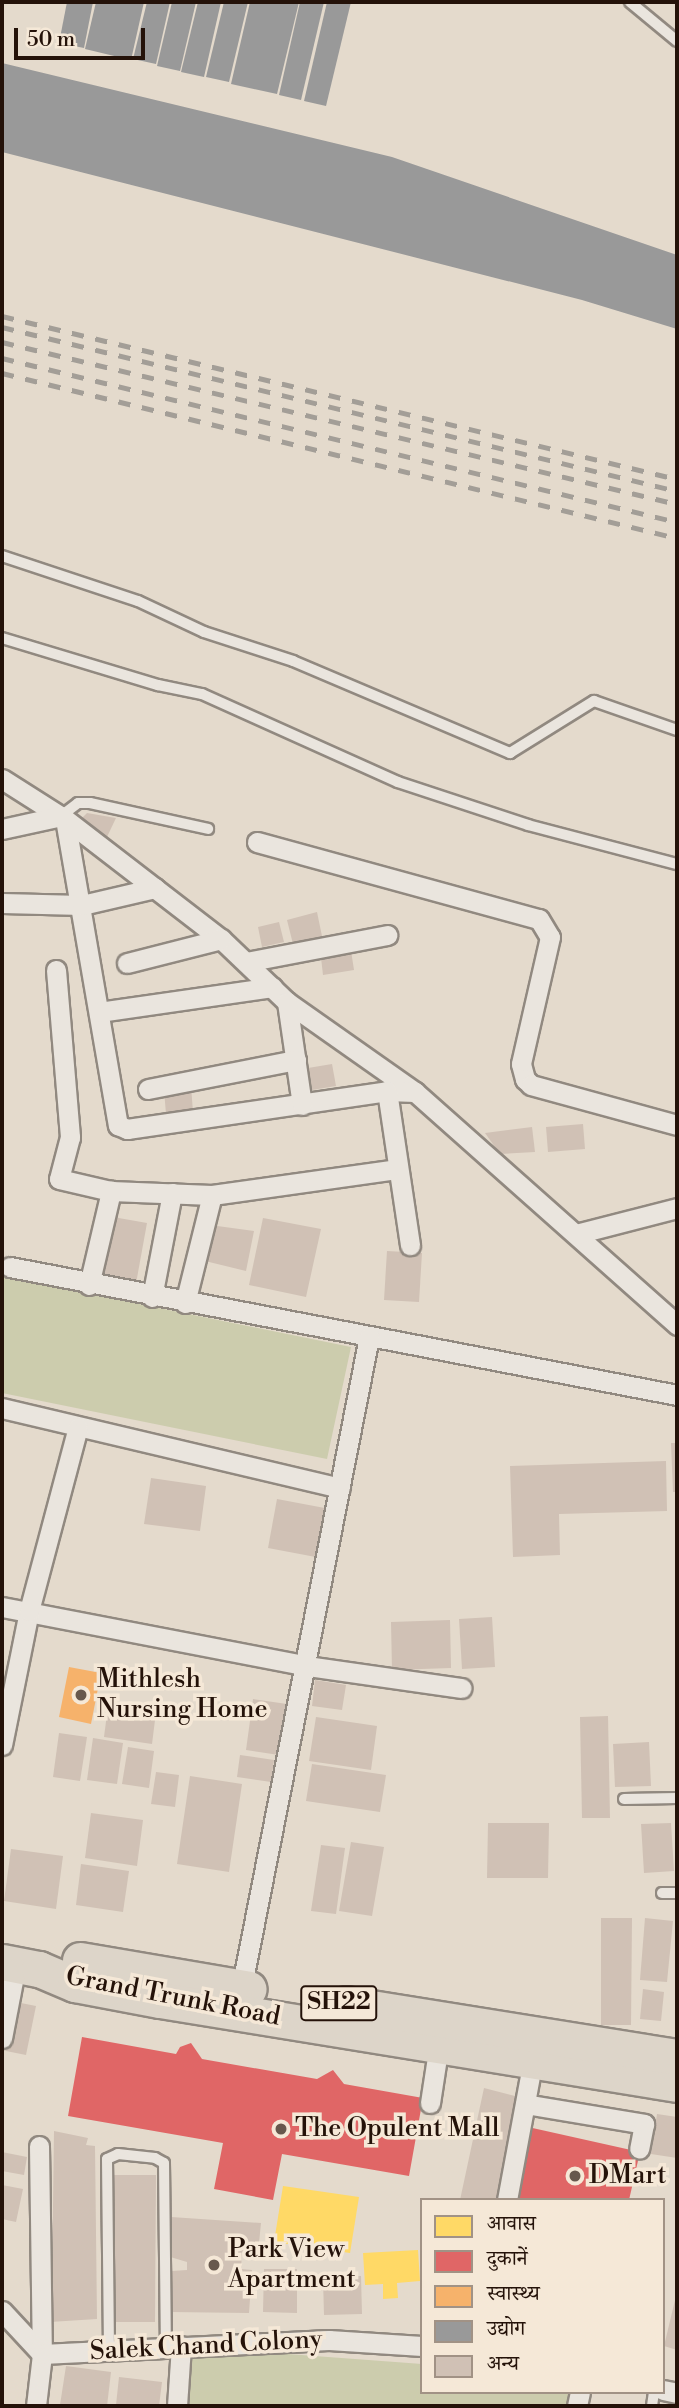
<!DOCTYPE html>
<meta charset="utf-8">
<style>
body{margin:0}
#map{position:relative;width:679px;height:2408px;overflow:hidden;background:#e4dacc;font-family:"Libre Bodoni","Noto Serif Devanagari",serif}
div>[style]{position:absolute}
[style*='--x']{left:calc(var(--x)*1px);top:calc(var(--y)*1px);width:calc(var(--w)*1px);rotate:calc(var(--a)*1deg)}
.green>*{inset:0;background:#ccccad}
.homes>*{inset:0;background:#ffd966}
.shops>*{inset:0;background:#e06666}
.health>*{inset:0;background:#f6b26b}
.industry>*{inset:0;background:#999}
.building>*{inset:0;background:#d0c1b5}
.roads{filter:drop-shadow(2px 0 #918980) drop-shadow(-2px 0 #918980) drop-shadow(0 2px #918980) drop-shadow(0 -2px #918980)}
.lane>*{height:10px;margin:-5px;padding:0 5px;transform-origin:5px;border-radius:5px;background:#eae5de}
.street>*{height:19px;margin:-9.5px;padding:0 9.5px;transform-origin:9.5px;border-radius:9.5px;background:#eae5de}
.highway>*{height:35px;margin:-17.5px;padding:0 17.5px;transform-origin:17.5px;border-radius:17.5px;background:#ddd5c9}
.rail>*{height:5px;margin-top:-2.5px;transform-origin:0;background:repeating-linear-gradient(90deg,#a39e97 0 12px,transparent 0 24px)}
.dots>*{width:19px;height:19px;translate:-50% -50%;box-sizing:border-box;border:4px solid #f5e8d7;border-radius:50%}
span{translate:-50% -50%;white-space:nowrap;text-align:center;line-height:1.15;-webkit-text-stroke:7px #f5e8d7;paint-order:stroke}
.shield-label span{padding:2px 5px;background:#f5e8d7;border:2px solid;border-radius:5px;-webkit-text-stroke-width:0}
.shield-label{font-size:24px;color:#241209;font-weight:700}
.poi-label{font-size:26px;color:#241209}
.left{translate:0 -50%;text-align:left}
.street-label{font-size:26px;color:#241209}
.frame{position:absolute;inset:0;border:4px solid #241209;pointer-events:none}
.legend{position:absolute;left:420px;top:2198px;width:245px;height:196px;box-sizing:border-box;background:#f5e8d7;border:2px solid #a19285;margin:0;padding:9px 12px;list-style:none;font-size:21px;color:#241209}
.legend li{display:flex;align-items:center;gap:14px;height:35px}
.legend b{width:35px;border:2px solid #a19285}
.scale{position:absolute;left:14px;top:28px;width:131px;height:32px;box-sizing:border-box;border:4px solid #241209;border-top:0;padding-left:9px;font-size:21px;line-height:24px;white-space:nowrap;color:#241209;-webkit-text-stroke:5px #f5e8d7;paint-order:stroke}
</style>
<div id="map">
<div class="green">
<i style="clip-path:polygon(2px 1276px,351px 1347px,327px 1459px,2px 1393px)"></i>
<i style="clip-path:polygon(181px 2346px,422px 2364px,422px 2392px,580px 2392px,577px 2406px,175px 2406px)"></i>
</div>
<div class="homes">
<i style="clip-path:polygon(283px 2186px,359px 2197px,350px 2253px,274px 2242px)"></i>
<i style="clip-path:polygon(418px 2250px,420px 2281px,397px 2283px,398px 2298px,383px 2299px,383px 2284px,365px 2285px,363px 2253px)"></i>
</div>
<div class="shops">
<i style="clip-path:polygon(82px 2037px,176px 2054px,180px 2047px,191px 2043px,202px 2059px,317px 2079px,333px 2070px,344px 2084px,423px 2098px,409px 2176px,282px 2154px,273px 2200px,214px 2189px,223px 2143px,68px 2116px)"></i>
<i style="clip-path:polygon(528px 2127px,640px 2152px,629px 2200px,511px 2200px)"></i>
</div>
<div class="health">
<i style="clip-path:polygon(69px 1667px,101px 1673px,91px 1724px,59px 1717px)"></i>
</div>
<div class="industry">
<i style="clip-path:polygon(67px 2px,93px 2px,84px 48px,59px 43px)"></i>
<i style="clip-path:polygon(96px 2px,144px 2px,131px 60px,85px 49px)"></i>
<i style="clip-path:polygon(147px 2px,170px 2px,156px 64px,133px 59px)"></i>
<i style="clip-path:polygon(172px 2px,196px 2px,180px 71px,157px 66px)"></i>
<i style="clip-path:polygon(198px 2px,221px 2px,204px 77px,181px 72px)"></i>
<i style="clip-path:polygon(224px 2px,248px 2px,229px 82px,206px 77px)"></i>
<i style="clip-path:polygon(250px 2px,299px 2px,277px 94px,231px 84px)"></i>
<i style="clip-path:polygon(300px 2px,324px 2px,301px 100px,279px 95px)"></i>
<i style="clip-path:polygon(327px 2px,351px 2px,326px 106px,304px 101px)"></i>
<i style="clip-path:polygon(2px 63px,392px 157px,677px 255px,677px 329px,582px 300px,2px 152px)"></i>
</div>
<div class="building">
<i style="clip-path:polygon(87px 813px,116px 818px,106px 839px,79px 821px)"></i>
<i style="clip-path:polygon(317px 912px,323px 941px,294px 948px,287px 920px)"></i>
<i style="clip-path:polygon(279px 922px,284px 942px,262px 947px,258px 927px)"></i>
<i style="clip-path:polygon(350px 944px,354px 970px,323px 975px,320px 949px)"></i>
<i style="clip-path:polygon(332px 1064px,336px 1086px,312px 1090px,308px 1068px)"></i>
<i style="clip-path:polygon(191px 1086px,193px 1112px,166px 1114px,164px 1090px)"></i>
<i style="clip-path:polygon(583px 1124px,585px 1149px,548px 1152px,546px 1127px)"></i>
<i style="clip-path:polygon(532px 1127px,535px 1152px,500px 1154px,485px 1133px)"></i>
<i style="clip-path:polygon(113px 1217px,147px 1223px,135px 1289px,101px 1283px)"></i>
<i style="clip-path:polygon(263px 1218px,321px 1229px,306px 1297px,249px 1285px)"></i>
<i style="clip-path:polygon(210px 1225px,254px 1231px,246px 1271px,205px 1261px)"></i>
<i style="clip-path:polygon(387px 1251px,422px 1253px,419px 1302px,384px 1300px)"></i>
<i style="clip-path:polygon(671px 1443px,677px 1443px,677px 1492px,673px 1492px)"></i>
<i style="clip-path:polygon(666px 1461px,667px 1511px,559px 1514px,560px 1555px,513px 1557px,510px 1466px)"></i>
<i style="clip-path:polygon(151px 1478px,206px 1486px,200px 1531px,144px 1524px)"></i>
<i style="clip-path:polygon(277px 1499px,330px 1509px,321px 1558px,268px 1548px)"></i>
<i style="clip-path:polygon(492px 1617px,495px 1667px,462px 1669px,459px 1619px)"></i>
<i style="clip-path:polygon(450px 1620px,451px 1668px,392px 1670px,391px 1622px)"></i>
<i style="clip-path:polygon(315px 1680px,346px 1685px,342px 1710px,312px 1706px)"></i>
<i style="clip-path:polygon(253px 1699px,287px 1704px,279px 1755px,246px 1750px)"></i>
<i style="clip-path:polygon(108px 1706px,156px 1712px,152px 1744px,104px 1737px)"></i>
<i style="clip-path:polygon(608px 1716px,610px 1818px,582px 1818px,580px 1717px)"></i>
<i style="clip-path:polygon(316px 1717px,377px 1726px,371px 1770px,309px 1761px)"></i>
<i style="clip-path:polygon(59px 1733px,87px 1737px,80px 1781px,53px 1777px)"></i>
<i style="clip-path:polygon(93px 1738px,123px 1743px,117px 1784px,87px 1780px)"></i>
<i style="clip-path:polygon(649px 1742px,651px 1786px,615px 1787px,613px 1744px)"></i>
<i style="clip-path:polygon(128px 1747px,154px 1751px,149px 1788px,122px 1784px)"></i>
<i style="clip-path:polygon(240px 1755px,274px 1760px,271px 1782px,237px 1777px)"></i>
<i style="clip-path:polygon(312px 1764px,386px 1775px,380px 1812px,306px 1801px)"></i>
<i style="clip-path:polygon(156px 1772px,179px 1775px,175px 1807px,151px 1804px)"></i>
<i style="clip-path:polygon(190px 1776px,242px 1784px,229px 1872px,177px 1864px)"></i>
<i style="clip-path:polygon(91px 1813px,143px 1820px,137px 1866px,85px 1858px)"></i>
<i style="clip-path:polygon(488px 1823px,549px 1823px,548px 1878px,487px 1878px)"></i>
<i style="clip-path:polygon(671px 1823px,674px 1871px,644px 1873px,641px 1824px)"></i>
<i style="clip-path:polygon(351px 1842px,384px 1847px,372px 1916px,339px 1911px)"></i>
<i style="clip-path:polygon(321px 1845px,345px 1848px,336px 1914px,311px 1911px)"></i>
<i style="clip-path:polygon(11px 1849px,63px 1856px,56px 1909px,4px 1901px)"></i>
<i style="clip-path:polygon(81px 1864px,129px 1871px,123px 1912px,76px 1905px)"></i>
<i style="clip-path:polygon(601px 1918px,632px 1918px,631px 2025px,601px 2025px)"></i>
<i style="clip-path:polygon(645px 1918px,673px 1921px,667px 1982px,640px 1980px)"></i>
<i style="clip-path:polygon(643px 1989px,664px 1992px,661px 2021px,640px 2019px)"></i>
<i style="clip-path:polygon(16px 2002px,36px 2006px,26px 2055px,6px 2051px)"></i>
<i style="clip-path:polygon(484px 2088px,519px 2097px,503px 2200px,460px 2200px)"></i>
<i style="clip-path:polygon(657px 2114px,677px 2117px,677px 2158px,651px 2154px)"></i>
<i style="clip-path:polygon(54px 2131px,88px 2138px,86px 2145px,95px 2146px,97px 2319px,50px 2322px,46px 2285px,52px 2281px)"></i>
<i style="clip-path:polygon(2px 2152px,27px 2157px,24px 2175px,2px 2171px)"></i>
<i style="clip-path:polygon(112px 2175px,156px 2175px,155px 2322px,111px 2322px)"></i>
<i style="clip-path:polygon(2px 2185px,23px 2189px,16px 2222px,2px 2219px)"></i>
<i style="clip-path:polygon(171px 2217px,261px 2223px,258px 2253px,242px 2253px,241px 2269px,252px 2270px,249px 2313px,171px 2312px,172px 2271px,187px 2270px,187px 2262px,167px 2256px)"></i>
<i style="clip-path:polygon(264px 2269px,297px 2269px,297px 2313px,263px 2312px)"></i>
<i style="clip-path:polygon(361px 2276px,362px 2314px,324px 2315px,323px 2278px)"></i>
<i style="clip-path:polygon(676px 2296px,677px 2296px,677px 2350px,664px 2346px)"></i>
<i style="clip-path:polygon(66px 2366px,111px 2372px,107px 2406px,60px 2405px)"></i>
<i style="clip-path:polygon(119px 2377px,162px 2382px,159px 2406px,116px 2405px)"></i>
</div>
<div class="roads">
<div class="lane">
<i style="--x:630;--y:2;--w:61;--a:39.7"></i>
<i style="--x:2;--y:556;--w:143;--a:18.3"></i>
<i style="--x:138;--y:601;--w:73;--a:25.2"></i>
<i style="--x:204;--y:632;--w:94;--a:18"></i>
<i style="--x:293;--y:661;--w:236;--a:23"></i>
<i style="--x:510;--y:753;--w:99;--a:-31.8"></i>
<i style="--x:594;--y:701;--w:88;--a:19.3"></i>
<i style="--x:2;--y:638;--w:163;--a:16.8"></i>
<i style="--x:158;--y:685;--w:45;--a:11.6"></i>
<i style="--x:202;--y:694;--w:215;--a:24.2"></i>
<i style="--x:398;--y:782;--w:137;--a:18.3"></i>
<i style="--x:528;--y:825;--w:154;--a:14.7"></i>
<i style="--x:61;--y:816;--w:21;--a:-37"></i>
<i style="--x:78;--y:803;--w:12;--a:0"></i>
<i style="--x:90;--y:803;--w:121;--a:12.4"></i>
<i style="--x:624;--y:1799;--w:53;--a:-1.1"></i>
<i style="--x:662;--y:1893;--w:15;--a:0"></i>
<i style="--x:109;--y:2350;--w:191;--a:-90.6"></i>
<i style="--x:107;--y:2159;--w:12;--a:-24"></i>
<i style="--x:118;--y:2154;--w:37;--a:6"></i>
<i style="--x:155;--y:2158;--w:10;--a:29"></i>
<i style="--x:164;--y:2163;--w:184;--a:89.4"></i>
<i style="--x:652;--y:2406;--w:14;--a:-82"></i>
</div>
<div class="street">
<i style="--x:2;--y:779;--w:75;--a:32.4"></i>
<i style="--x:65;--y:819;--w:197;--a:37.6"></i>
<i style="--x:221;--y:939;--w:91;--a:43.7"></i>
<i style="--x:287;--y:1002;--w:156;--a:35.1"></i>
<i style="--x:415;--y:1092;--w:351;--a:41.6"></i>
<i style="--x:65;--y:819;--w:311;--a:80.2"></i>
<i style="--x:118;--y:1125;--w:10;--a:24"></i>
<i style="--x:127;--y:1129;--w:263;--a:-8.3"></i>
<i style="--x:387;--y:1091;--w:28;--a:2"></i>
<i style="--x:2;--y:829;--w:60;--a:-12.4"></i>
<i style="--x:257;--y:842;--w:292;--a:15.3"></i>
<i style="--x:539;--y:919;--w:21;--a:59"></i>
<i style="--x:550;--y:937;--w:130;--a:102.9"></i>
<i style="--x:521;--y:1064;--w:16;--a:75"></i>
<i style="--x:525;--y:1079;--w:8;--a:45"></i>
<i style="--x:531;--y:1085;--w:151;--a:15.3"></i>
<i style="--x:2;--y:903;--w:80;--a:1.4"></i>
<i style="--x:82;--y:905;--w:75;--a:-13.1"></i>
<i style="--x:246;--y:962;--w:144;--a:-10.8"></i>
<i style="--x:127;--y:963;--w:97;--a:-14.3"></i>
<i style="--x:56;--y:970;--w:168;--a:85.2"></i>
<i style="--x:70;--y:1137;--w:43;--a:104.7"></i>
<i style="--x:59;--y:1179;--w:53;--a:13"></i>
<i style="--x:111;--y:1191;--w:101;--a:2.3"></i>
<i style="--x:212;--y:1195;--w:188;--a:-8"></i>
<i style="--x:287;--y:1002;--w:104;--a:81.7"></i>
<i style="--x:99;--y:1012;--w:175;--a:-8.2"></i>
<i style="--x:148;--y:1089;--w:151;--a:-11.1"></i>
<i style="--x:387;--y:1091;--w:156;--a:81.5"></i>
<i style="--x:576;--y:1234;--w:104;--a:-14.4"></i>
<i style="--x:10;--y:1267;--w:679;--a:10.86"></i>
<i style="--x:89;--y:1285;--w:97;--a:-76.8"></i>
<i style="--x:152;--y:1297;--w:106;--a:-79.1"></i>
<i style="--x:185;--y:1303;--w:111;--a:-76"></i>
<i style="--x:2;--y:1408;--w:347;--a:13.3"></i>
<i style="--x:2;--y:1607;--w:311;--a:10.9"></i>
<i style="--x:307;--y:1666;--w:156;--a:8.1"></i>
<i style="--x:2;--y:1745;--w:137;--a:-78.6"></i>
<i style="--x:29;--y:1611;--w:190;--a:-75.1"></i>
<i style="--x:240;--y:1995;--w:671;--a:-78.91"></i>
<i style="--x:2;--y:2038;--w:74;--a:-79.1"></i>
<i style="--x:430;--y:2103;--w:60;--a:-81.3"></i>
<i style="--x:525;--y:2104;--w:121;--a:9.5"></i>
<i style="--x:644;--y:2124;--w:25;--a:101"></i>
<i style="--x:39;--y:2146;--w:208;--a:89.2"></i>
<i style="--x:507;--y:2200;--w:142;--a:-79.5"></i>
<i style="--x:2;--y:2311;--w:59;--a:47.1"></i>
<i style="--x:663;--y:2390;--w:14;--a:12"></i>
<i style="--x:36;--y:2406;--w:52;--a:-83.4"></i>
<i style="--x:42;--y:2354;--w:287;--a:-2.8"></i>
<i style="--x:329;--y:2340;--w:93;--a:3.7"></i>
<i style="--x:177;--y:2406;--w:60;--a:-86.2"></i>
<i style="--x:577;--y:2406;--w:14;--a:-78"></i>
</div>
<div class="highway">
<i style="--x:80;--y:1960;--w:171;--a:9.7"></i>
<i style="--x:2;--y:1962;--w:38;--a:11"></i>
<i style="--x:39;--y:1969;--w:39;--a:23"></i>
<i style="--x:75;--y:1984;--w:86;--a:10.7"></i>
<i style="--x:160;--y:2000;--w:524;--a:9.23"></i>
<i style="--x:346;--y:2004;--w:335;--a:9.1"></i>
</div>
</div>
<div class="rail">
<i style="--x:2;--y:316;--w:694;--a:13.58"></i>
<i style="--x:2;--y:327;--w:695;--a:13.66"></i>
<i style="--x:2;--y:342;--w:694;--a:13.5"></i>
<i style="--x:2;--y:358;--w:695;--a:13.66"></i>
<i style="--x:2;--y:373;--w:695;--a:13.74"></i>
</div>
<div class="dots">
<i style="left:81px;top:1695px;background:#67584d"></i>
<i style="left:281px;top:2129px;background:#67584d"></i>
<i style="left:575px;top:2176px;background:#67584d"></i>
<i style="left:214px;top:2265px;background:#67584d"></i>
</div>
<div class="shield-label">
<span style="left:339px;top:2003px">SH22</span>
</div>
<div class="poi-label">
<span class="left" style="left:97px;top:1695px">Mithlesh<br>Nursing Home</span>
<span class="left" style="left:295px;top:2129px">The Opulent Mall</span>
<span class="left" style="left:589px;top:2176px">DMart</span>
<span class="left" style="left:228px;top:2265px">Park View<br>Apartment</span>
</div>
<div class="street-label">
<span style="left:173px;top:1997px;rotate:11deg">Grand Trunk Road</span>
<span style="left:206px;top:2346px;rotate:-3deg">Salek Chand Colony</span>
</div>
<div class="frame"></div>
<ul class="legend">
<li><b style="height:19px;background:#ffd966"></b>आवास</li>
<li><b style="height:19px;background:#e06666"></b>दुकानें</li>
<li><b style="height:19px;background:#f6b26b"></b>स्वास्थ्य</li>
<li><b style="height:19px;background:#999"></b>उद्योग</li>
<li><b style="height:19px;background:#d0c1b5"></b>अन्य</li>
</ul>
<div class="scale">50 m</div>
</div>
